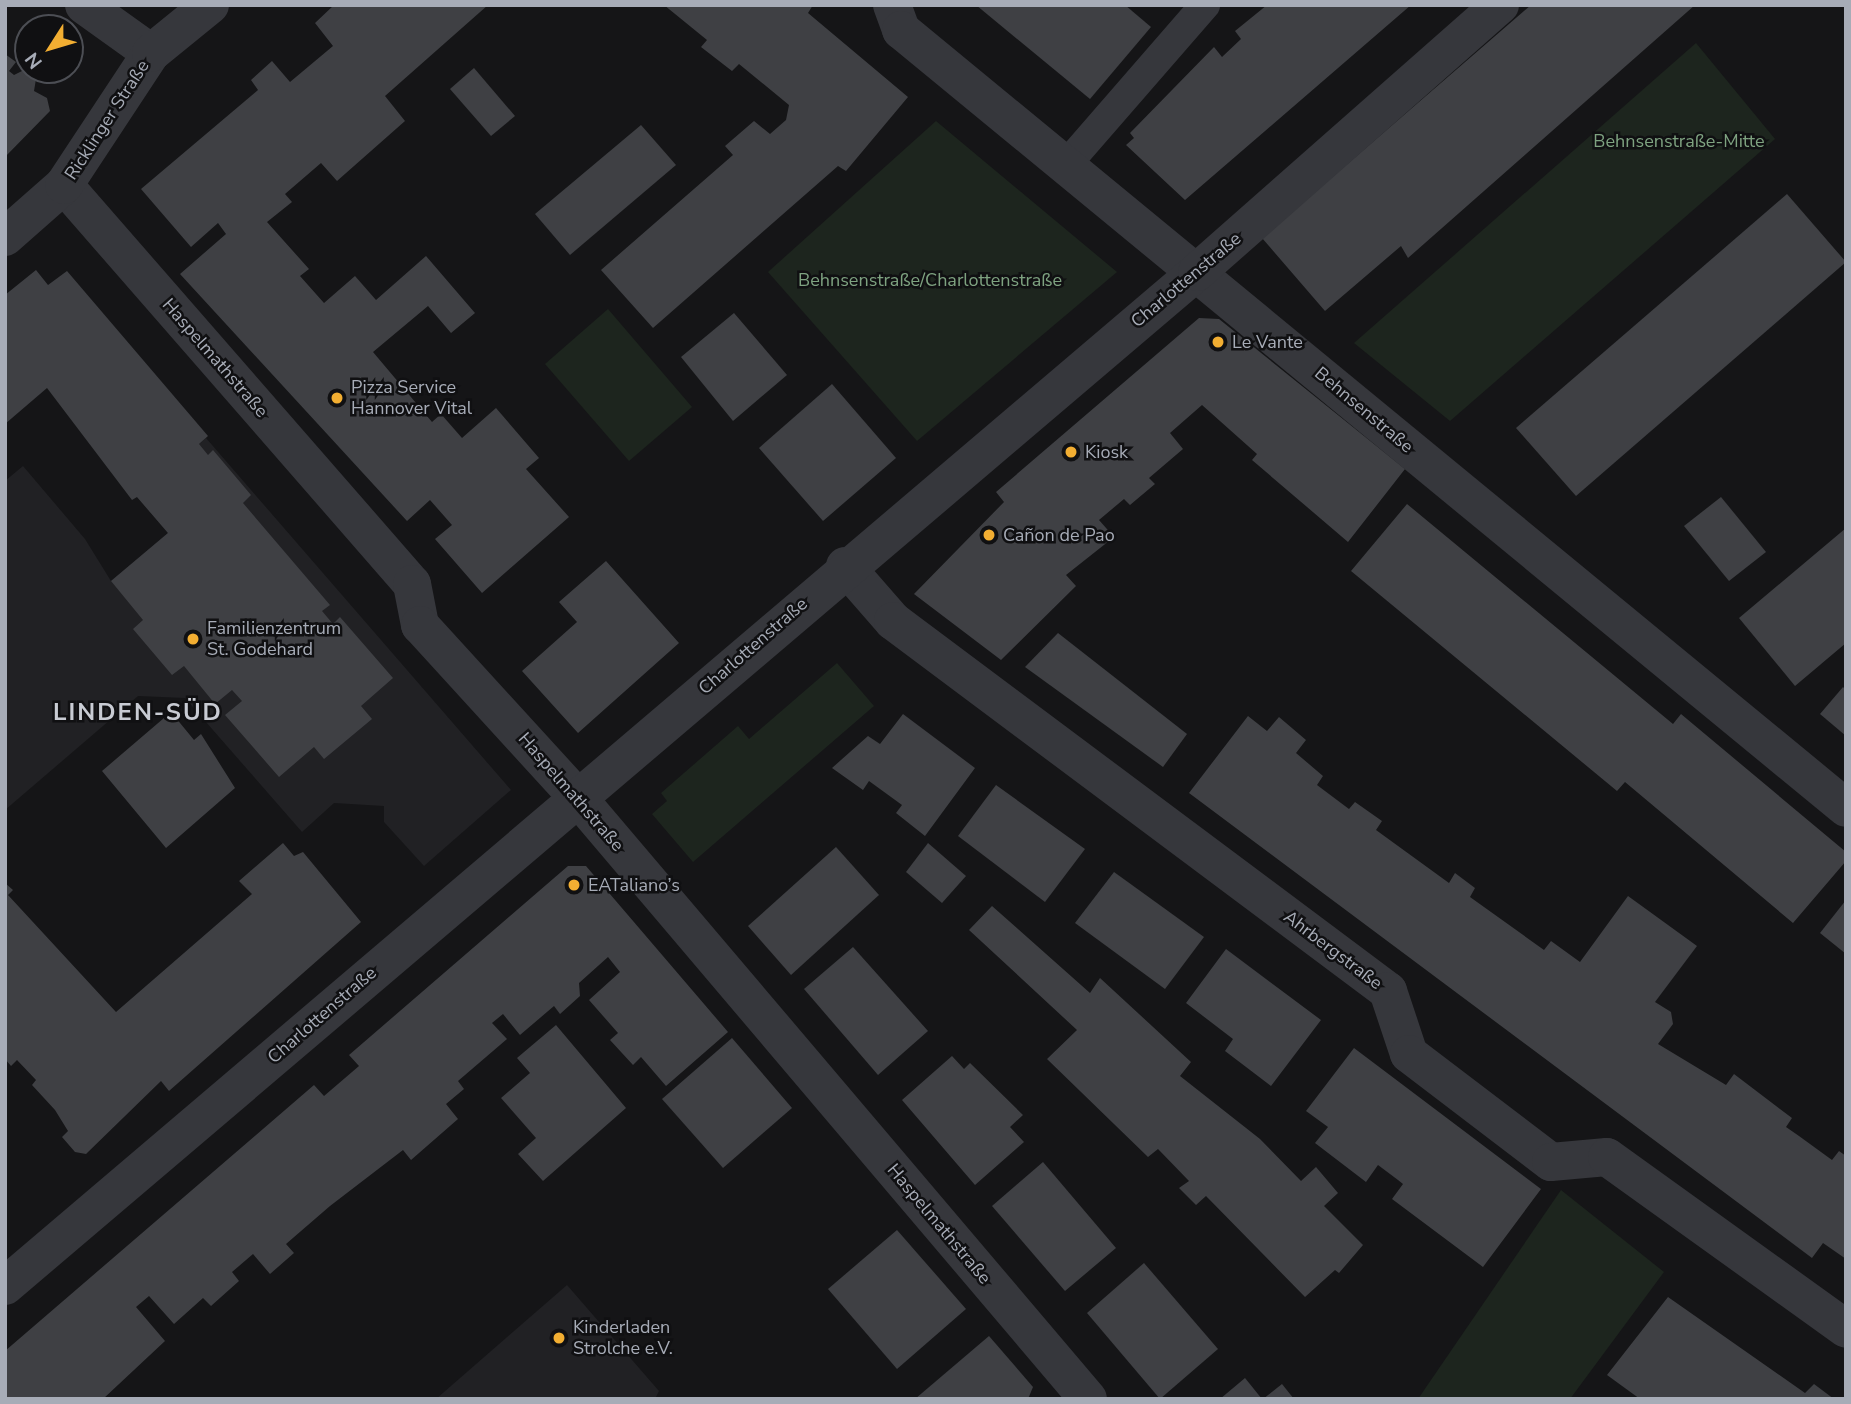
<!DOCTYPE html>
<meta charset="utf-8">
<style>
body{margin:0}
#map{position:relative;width:1851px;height:1404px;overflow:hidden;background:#151517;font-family:"Nunito Sans",sans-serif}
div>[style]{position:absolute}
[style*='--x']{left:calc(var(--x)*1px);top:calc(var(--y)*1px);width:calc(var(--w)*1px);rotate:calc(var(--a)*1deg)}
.built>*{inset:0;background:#212124}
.green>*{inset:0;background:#1d251e}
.building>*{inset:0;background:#3f4044}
.lane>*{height:30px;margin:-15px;padding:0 15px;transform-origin:15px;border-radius:15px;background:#36373c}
.street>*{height:38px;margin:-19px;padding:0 19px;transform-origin:19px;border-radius:19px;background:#36373c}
.dots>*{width:19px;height:19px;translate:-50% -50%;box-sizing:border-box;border:4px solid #101012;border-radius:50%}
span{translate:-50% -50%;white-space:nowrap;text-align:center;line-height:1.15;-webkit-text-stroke:5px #101012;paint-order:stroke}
.street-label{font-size:18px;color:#a7acb7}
.park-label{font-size:18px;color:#7ea280}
.poi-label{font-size:18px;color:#a7acb7}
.left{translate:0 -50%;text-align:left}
.district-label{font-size:24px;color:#c8cbd3;font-weight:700;letter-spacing:2px}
.frame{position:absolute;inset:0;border:7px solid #a7acb7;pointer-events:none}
.north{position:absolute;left:14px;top:14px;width:70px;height:70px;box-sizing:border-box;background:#101012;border:2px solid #4c4e54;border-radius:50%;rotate:233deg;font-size:19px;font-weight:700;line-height:28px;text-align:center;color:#a7acb7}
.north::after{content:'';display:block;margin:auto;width:24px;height:32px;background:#f2ae32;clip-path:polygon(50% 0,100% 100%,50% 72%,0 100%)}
</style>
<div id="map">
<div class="built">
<i style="clip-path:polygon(206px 438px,511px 790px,424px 866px,384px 822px,384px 806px,334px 803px,302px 832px,185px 698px,138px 696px,5px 810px,5px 481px,23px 466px,85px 539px,111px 581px,168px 533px,137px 497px)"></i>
<i style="clip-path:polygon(567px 1285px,659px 1391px,655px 1399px,436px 1399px)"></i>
</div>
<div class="green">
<i style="clip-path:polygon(1696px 43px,1775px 139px,1450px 421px,1354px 343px)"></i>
<i style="clip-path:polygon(936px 121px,1117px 272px,917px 441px,768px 272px)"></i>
<i style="clip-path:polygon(608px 309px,692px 407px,629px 461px,545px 364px)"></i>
<i style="clip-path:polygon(837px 663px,874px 706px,693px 862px,652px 814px,667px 801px,661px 793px,738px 726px,749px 739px)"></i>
<i style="clip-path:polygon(1561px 1190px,1664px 1272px,1570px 1399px,1418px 1399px)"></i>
</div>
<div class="building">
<i style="clip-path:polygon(334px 5px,488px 5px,385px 96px,405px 121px,337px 181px,321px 163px,285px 194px,292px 202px,267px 222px,309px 269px,300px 276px,324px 303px,355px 276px,376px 300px,426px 256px,475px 313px,451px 333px,428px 306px,373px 352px,432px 422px,441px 414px,462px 438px,496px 408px,539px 458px,526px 469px,569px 517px,482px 593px,435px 539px,452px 525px,430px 500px,407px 521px,180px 274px,226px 234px,218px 223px,191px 247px,141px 189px,258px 90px,251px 80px,272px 61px,290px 82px,333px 46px,315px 23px)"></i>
<i style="clip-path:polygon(664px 5px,813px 5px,808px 13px,908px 97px,846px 171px,838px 166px,653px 328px,601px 270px,733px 155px,725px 146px,754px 121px,770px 134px,786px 120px,789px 105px,739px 64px,732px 71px,701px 47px,707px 40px)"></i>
<i style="clip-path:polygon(976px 5px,1125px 5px,1151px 27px,1090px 99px)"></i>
<i style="clip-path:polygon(1267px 5px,1411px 5px,1185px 200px,1126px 145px,1134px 138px,1130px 133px,1214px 47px,1222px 57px,1241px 39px,1235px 31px)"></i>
<i style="clip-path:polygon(1531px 5px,1695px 5px,1408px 258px,1401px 246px,1325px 311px,1262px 238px)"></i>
<i style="clip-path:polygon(5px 54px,16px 62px,9px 71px,14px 75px,28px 68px,37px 73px,34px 91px,47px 98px,50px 111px,5px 157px)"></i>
<i style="clip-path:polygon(474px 68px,515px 116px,491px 136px,450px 89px)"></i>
<i style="clip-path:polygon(641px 125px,676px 165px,570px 255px,535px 214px)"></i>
<i style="clip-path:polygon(1787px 194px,1846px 262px,1576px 496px,1516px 428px)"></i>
<i style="clip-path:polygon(36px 270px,48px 285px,67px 271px,208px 436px,199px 444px,208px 455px,213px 450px,251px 495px,243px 503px,330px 605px,322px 611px,333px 624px,340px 617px,393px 678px,361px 706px,372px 719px,324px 759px,314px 747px,279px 777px,225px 715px,242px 701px,232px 690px,215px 704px,184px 666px,172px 675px,133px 629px,143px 620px,111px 581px,168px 533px,137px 497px,132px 500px,47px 388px,5px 424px,5px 295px)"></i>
<i style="clip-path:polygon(734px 313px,787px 375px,733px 421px,681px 357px)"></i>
<i style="clip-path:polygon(1199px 318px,1219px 319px,1405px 469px,1348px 542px,1252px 460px,1257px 454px,1202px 405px,1170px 433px,1183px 449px,1149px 478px,1155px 484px,1130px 505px,1124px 499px,1099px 520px,1114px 537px,1066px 575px,1076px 586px,1001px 660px,914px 594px,1004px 502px,996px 492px)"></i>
<i style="clip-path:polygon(832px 384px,896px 458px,823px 521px,759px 448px)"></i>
<i style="clip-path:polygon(1721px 497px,1766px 552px,1729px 581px,1684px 526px)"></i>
<i style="clip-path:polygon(1407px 504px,1673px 724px,1681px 714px,1846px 852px,1846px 861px,1793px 923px,1625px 782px,1617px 791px,1351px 571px)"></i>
<i style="clip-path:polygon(1846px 528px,1846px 643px,1795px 686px,1739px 618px)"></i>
<i style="clip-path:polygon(606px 561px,679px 643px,578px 733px,522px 671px,577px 622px,559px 602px)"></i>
<i style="clip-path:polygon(1058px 633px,1187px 734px,1163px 767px,1025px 667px)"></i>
<i style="clip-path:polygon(1843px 687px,1846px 690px,1846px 736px,1820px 714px)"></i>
<i style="clip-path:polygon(171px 712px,194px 740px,201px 734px,235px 788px,166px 848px,102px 771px)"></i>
<i style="clip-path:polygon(903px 714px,975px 768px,925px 836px,896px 813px,902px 805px,869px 781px,863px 790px,832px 768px,868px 736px,880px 744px)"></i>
<i style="clip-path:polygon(1248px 716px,1267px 731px,1279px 717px,1306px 740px,1296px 753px,1323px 776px,1317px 785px,1349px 809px,1355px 802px,1382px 821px,1376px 830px,1449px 883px,1455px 873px,1475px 888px,1470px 897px,1544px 950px,1551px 941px,1580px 962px,1628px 896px,1697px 946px,1655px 1002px,1671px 1012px,1673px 1024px,1658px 1044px,1726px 1085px,1734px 1074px,1792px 1118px,1786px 1127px,1799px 1136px,1832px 1160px,1839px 1151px,1846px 1156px,1846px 1259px,1823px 1243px,1812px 1258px,1189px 793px)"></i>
<i style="clip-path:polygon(996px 785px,1085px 849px,1045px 902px,958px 836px)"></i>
<i style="clip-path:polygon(283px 843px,294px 856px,303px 852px,361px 922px,169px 1091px,161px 1081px,86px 1154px,75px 1152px,62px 1137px,68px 1131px,55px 1110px,32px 1085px,36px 1080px,17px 1060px,11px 1066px,5px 1059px,5px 883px,13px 890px,8px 895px,116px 1012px,252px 894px,239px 881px)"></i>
<i style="clip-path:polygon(928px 843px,966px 876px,942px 903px,906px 872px)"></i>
<i style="clip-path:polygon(836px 847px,879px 895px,791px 975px,748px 926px)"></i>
<i style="clip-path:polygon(568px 866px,586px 866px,728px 1032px,666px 1086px,641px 1057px,633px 1065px,610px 1040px,618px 1033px,589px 1000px,620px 972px,608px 957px,579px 983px,580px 996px,560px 1014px,554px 1006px,520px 1035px,503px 1014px,492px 1023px,507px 1039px,458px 1081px,464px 1089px,446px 1104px,458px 1119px,411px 1160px,403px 1150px,330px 1206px,286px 1244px,294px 1253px,270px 1274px,253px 1254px,232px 1272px,239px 1281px,211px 1306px,203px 1298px,174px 1324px,149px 1296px,136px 1307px,165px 1341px,103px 1399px,5px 1399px,5px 1351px,314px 1085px,324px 1096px,359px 1066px,349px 1055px)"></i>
<i style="clip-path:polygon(1114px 872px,1204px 937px,1165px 989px,1075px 923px)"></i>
<i style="clip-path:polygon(1846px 900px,1846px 954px,1820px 933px)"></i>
<i style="clip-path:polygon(992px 906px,1090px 993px,1100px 978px,1191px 1062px,1180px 1076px,1260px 1139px,1301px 1181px,1316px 1167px,1338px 1193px,1324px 1206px,1363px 1245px,1339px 1273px,1335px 1270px,1305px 1297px,1206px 1196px,1196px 1205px,1179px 1188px,1189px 1181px,1158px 1149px,1148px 1157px,1047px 1059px,1077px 1030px,969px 930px)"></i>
<i style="clip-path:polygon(853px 947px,928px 1031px,878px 1075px,804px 989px)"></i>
<i style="clip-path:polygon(1226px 949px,1321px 1020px,1271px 1086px,1225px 1051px,1233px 1039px,1186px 1003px)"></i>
<i style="clip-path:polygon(556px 1025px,626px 1108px,543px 1181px,518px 1154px,536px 1138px,501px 1098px,530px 1073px,517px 1058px)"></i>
<i style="clip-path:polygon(732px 1038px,792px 1108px,723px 1168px,662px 1099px)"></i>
<i style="clip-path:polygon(1354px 1048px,1541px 1189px,1483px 1267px,1392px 1199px,1403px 1184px,1398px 1180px,1378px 1165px,1366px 1182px,1315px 1143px,1328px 1127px,1306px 1111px)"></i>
<i style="clip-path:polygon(952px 1056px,964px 1069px,970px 1063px,1023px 1115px,1010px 1127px,1024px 1142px,975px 1185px,902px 1100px)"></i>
<i style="clip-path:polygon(1043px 1162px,1116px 1248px,1065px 1291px,992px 1206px)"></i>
<i style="clip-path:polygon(897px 1230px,966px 1309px,897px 1369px,828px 1289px)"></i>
<i style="clip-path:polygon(1144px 1263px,1218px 1349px,1160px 1399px,1087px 1313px)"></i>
<i style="clip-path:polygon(1668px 1297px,1805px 1393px,1814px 1384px,1834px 1399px,1640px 1399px,1607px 1375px)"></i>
<i style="clip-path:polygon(989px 1336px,1033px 1387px,1028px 1399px,915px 1399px)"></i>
<i style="clip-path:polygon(1245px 1378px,1262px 1399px,1220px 1399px)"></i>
<i style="clip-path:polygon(1282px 1384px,1294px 1399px,1263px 1399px)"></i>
</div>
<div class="lane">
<i style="--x:1066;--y:165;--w:212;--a:-49"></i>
</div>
<div class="street">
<i style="--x:84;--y:5;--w:82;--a:35.6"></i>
<i style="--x:892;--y:5;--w:27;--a:70"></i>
<i style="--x:901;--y:30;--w:1224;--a:39.46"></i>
<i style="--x:64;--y:185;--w:529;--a:48.91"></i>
<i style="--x:412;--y:584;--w:42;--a:79"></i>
<i style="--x:420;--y:625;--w:234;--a:47.6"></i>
<i style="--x:578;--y:798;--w:788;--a:49.68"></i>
<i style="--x:5;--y:237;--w:79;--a:-41.4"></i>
<i style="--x:64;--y:185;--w:158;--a:-56.6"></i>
<i style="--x:151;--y:53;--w:76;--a:-39.1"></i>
<i style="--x:845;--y:566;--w:73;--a:48.9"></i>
<i style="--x:893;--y:621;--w:618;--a:36.78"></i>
<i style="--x:1388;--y:991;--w:66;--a:71.6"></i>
<i style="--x:1409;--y:1054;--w:178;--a:37.3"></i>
<i style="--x:1551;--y:1162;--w:56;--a:-5.1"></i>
<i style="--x:1607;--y:1157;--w:294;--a:35.7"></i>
<i style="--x:5;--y:1286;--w:1565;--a:-40.39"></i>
<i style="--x:1197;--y:272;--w:404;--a:-41.4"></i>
</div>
<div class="dots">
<i style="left:1218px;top:342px;background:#f2ae32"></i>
<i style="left:337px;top:398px;background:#f2ae32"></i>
<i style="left:1071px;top:452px;background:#f2ae32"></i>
<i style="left:989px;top:535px;background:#f2ae32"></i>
<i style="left:193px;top:639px;background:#f2ae32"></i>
<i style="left:574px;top:885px;background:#f2ae32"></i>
<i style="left:559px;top:1338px;background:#f2ae32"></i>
</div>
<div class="street-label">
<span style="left:107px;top:120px;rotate:-57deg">Ricklinger Straße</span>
<span style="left:1186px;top:280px;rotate:-40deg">Charlottenstraße</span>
<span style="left:215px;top:358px;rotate:49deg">Haspelmathstraße</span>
<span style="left:1364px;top:410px;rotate:40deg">Behnsenstraße</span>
<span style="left:753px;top:646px;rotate:-41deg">Charlottenstraße</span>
<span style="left:571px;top:792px;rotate:49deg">Haspelmathstraße</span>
<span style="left:1333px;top:950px;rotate:37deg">Ahrbergstraße</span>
<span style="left:322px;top:1015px;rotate:-41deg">Charlottenstraße</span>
<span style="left:939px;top:1224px;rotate:50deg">Haspelmathstraße</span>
</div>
<div class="park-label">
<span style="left:1679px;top:141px">Behnsenstraße-Mitte</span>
<span style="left:930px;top:280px">Behnsenstraße/Charlottenstraße</span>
</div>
<div class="poi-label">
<span class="left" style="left:1232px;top:342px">Le Vante</span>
<span class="left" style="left:351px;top:398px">Pizza Service<br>Hannover Vital</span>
<span class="left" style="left:1085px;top:452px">Kiosk</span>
<span class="left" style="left:1003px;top:535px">Cañon de Pao</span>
<span class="left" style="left:207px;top:639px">Familienzentrum<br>St. Godehard</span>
<span class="left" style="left:588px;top:885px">EATaliano’s</span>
<span class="left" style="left:573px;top:1338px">Kinderladen<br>Strolche e.V.</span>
</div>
<div class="district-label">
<span style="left:138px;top:713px">LINDEN-SÜD</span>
</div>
<div class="frame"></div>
<div class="north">N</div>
</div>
